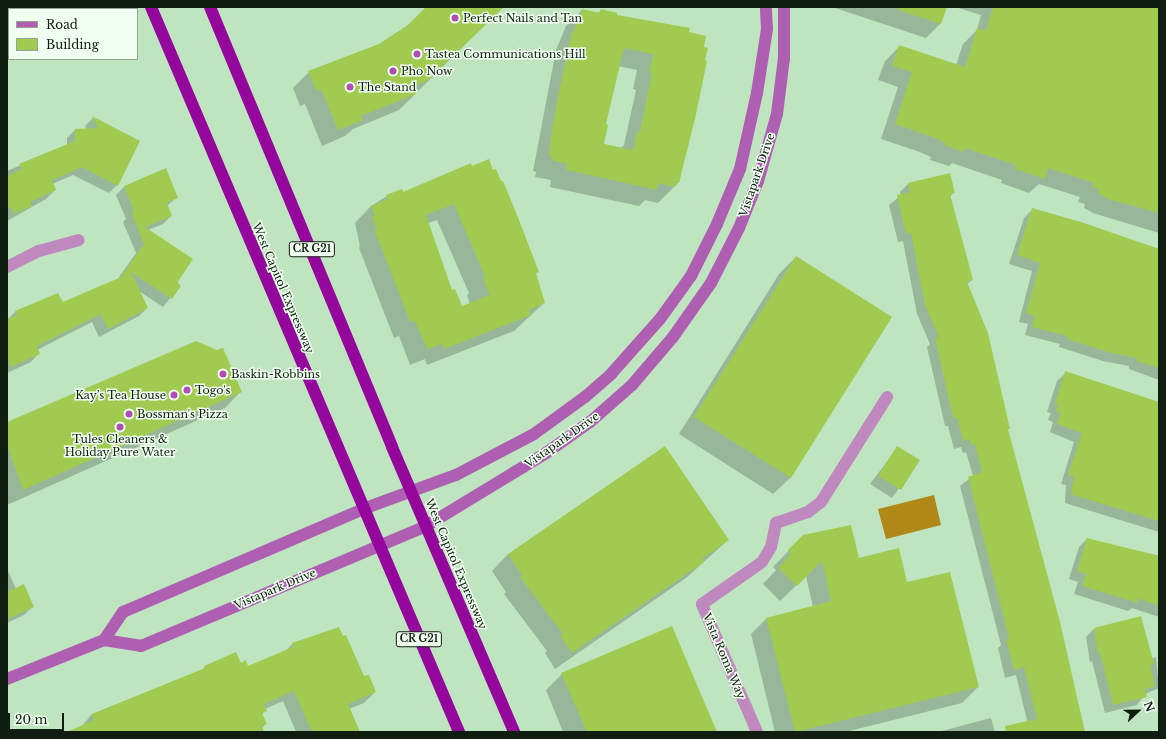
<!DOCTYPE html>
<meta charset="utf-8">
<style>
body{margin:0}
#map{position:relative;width:1166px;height:739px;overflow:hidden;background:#bfe4c0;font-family:"Libre Baskerville",serif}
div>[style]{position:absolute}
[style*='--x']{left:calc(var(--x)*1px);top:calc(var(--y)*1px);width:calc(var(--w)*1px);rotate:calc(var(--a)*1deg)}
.water>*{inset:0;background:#b18818}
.shadow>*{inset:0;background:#0003}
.building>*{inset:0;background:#a1cb50}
.street>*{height:12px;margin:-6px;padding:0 6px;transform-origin:6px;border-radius:6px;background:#bf89c0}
.secondary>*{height:12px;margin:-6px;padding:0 6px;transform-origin:6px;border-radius:6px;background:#af5fb2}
.highway>*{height:12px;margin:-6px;padding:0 6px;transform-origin:6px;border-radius:6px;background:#95079c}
.dots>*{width:11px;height:11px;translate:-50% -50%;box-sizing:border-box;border:2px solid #f0fff0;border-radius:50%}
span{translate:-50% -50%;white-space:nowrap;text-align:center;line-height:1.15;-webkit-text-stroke:3px #f0fff0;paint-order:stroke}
.shield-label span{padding:1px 3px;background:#f0fff0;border:1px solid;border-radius:3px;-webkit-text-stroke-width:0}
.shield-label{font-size:10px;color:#0f1c10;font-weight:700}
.poi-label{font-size:11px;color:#0f1c10}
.left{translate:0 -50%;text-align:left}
.right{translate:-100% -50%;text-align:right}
.street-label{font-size:11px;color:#0f1c10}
.frame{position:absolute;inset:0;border:8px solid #0f1c10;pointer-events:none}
.legend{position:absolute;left:8px;top:8px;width:130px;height:52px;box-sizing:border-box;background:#f0fff0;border:1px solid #96a496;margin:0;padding:5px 7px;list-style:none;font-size:12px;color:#0f1c10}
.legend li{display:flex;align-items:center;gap:8px;height:20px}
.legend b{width:20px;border:1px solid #96a496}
.north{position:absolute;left:1118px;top:691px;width:40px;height:40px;-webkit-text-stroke:3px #f0fff0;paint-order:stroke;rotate:68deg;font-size:11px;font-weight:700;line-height:16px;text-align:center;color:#0f1c10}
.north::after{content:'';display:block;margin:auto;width:14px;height:18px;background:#0f1c10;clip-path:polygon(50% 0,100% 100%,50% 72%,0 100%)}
.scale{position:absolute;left:8px;top:713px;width:56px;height:18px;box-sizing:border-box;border:2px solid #0f1c10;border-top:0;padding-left:5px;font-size:12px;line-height:14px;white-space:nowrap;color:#0f1c10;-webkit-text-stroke:3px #f0fff0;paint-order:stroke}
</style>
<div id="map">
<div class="water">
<i style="clip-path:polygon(934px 495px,941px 525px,886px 539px,878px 509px)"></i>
</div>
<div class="shadow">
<i style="clip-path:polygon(7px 7px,32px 7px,9px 9px,9px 23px)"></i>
<i style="clip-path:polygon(40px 7px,51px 7px,49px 9px)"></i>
<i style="clip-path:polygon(428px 7px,503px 7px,399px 110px,353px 129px,345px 136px,322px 146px,305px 104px,300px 106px,293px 88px,309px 72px,379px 45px,408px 25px)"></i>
<i style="clip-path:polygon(832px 7px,946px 7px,940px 24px,926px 38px)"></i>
<i style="clip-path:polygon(955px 7px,1159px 7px,1159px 233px,1093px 213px,1084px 208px,1085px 204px,1078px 202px,1080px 197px,1039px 184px,1029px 193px,1001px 183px,1002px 180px,952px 163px,949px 166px,930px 160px,931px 157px,920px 152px,881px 139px,898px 87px,878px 80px,885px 61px,900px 46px,956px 65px,963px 44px,977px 30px,981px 15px)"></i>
<i style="clip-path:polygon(evenodd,582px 10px,598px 13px,601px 10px,616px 16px,689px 29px,679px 182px,658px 203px,645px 200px,639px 206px,550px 187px,551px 180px,535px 177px,536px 172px,533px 171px,556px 50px,566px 26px,582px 10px,618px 66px,637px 70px,633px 89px,636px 90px,624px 145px,621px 148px,603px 144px,604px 125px,618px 66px)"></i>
<i style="clip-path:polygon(93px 118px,139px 142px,117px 185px,109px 193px,73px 175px,52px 184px,55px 190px,46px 199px,7px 221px,7px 171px,67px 145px,67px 138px,75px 130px,87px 130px,85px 126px)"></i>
<i style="clip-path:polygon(evenodd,470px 164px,537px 272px,535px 274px,544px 303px,514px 331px,427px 365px,425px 359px,410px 365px,399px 336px,394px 338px,359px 248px,360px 246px,355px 223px,371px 206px,387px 196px,402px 193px,470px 164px,437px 220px,469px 293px,467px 295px,470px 304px,461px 307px,452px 291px,428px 223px,437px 220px)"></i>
<i style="clip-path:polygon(909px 183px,953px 193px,950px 197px,972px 280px,967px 284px,1009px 428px,1007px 430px,1085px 732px,1024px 732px,1028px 724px,1016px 675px,1005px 678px,998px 648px,1001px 645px,960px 486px,973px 476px,966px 452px,963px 453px,961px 447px,954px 449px,948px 426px,945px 426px,927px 347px,930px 344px,917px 314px,903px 241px,898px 242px,889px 205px,901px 195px,900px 192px)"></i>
<i style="clip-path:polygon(124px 187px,177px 197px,167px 206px,171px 216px,163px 224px,148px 230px,180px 286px,163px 307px,139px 291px,147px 308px,139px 316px,99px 337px,92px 322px,37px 350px,39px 353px,31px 362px,7px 373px,7px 320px,15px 312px,57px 294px,62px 303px,117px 280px,136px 253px,123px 222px,126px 219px,116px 195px)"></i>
<i style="clip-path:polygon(1033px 209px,1159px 249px,1159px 380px,1129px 369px,1129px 366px,1103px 361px,1059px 347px,1060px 344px,1025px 335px,1028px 324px,1019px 322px,1032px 271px,1009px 264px,1024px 218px)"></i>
<i style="clip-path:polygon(796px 257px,891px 318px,790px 478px,773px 494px,679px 434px,779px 274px)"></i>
<i style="clip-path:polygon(1066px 373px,1159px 403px,1159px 532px,1065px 503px,1066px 485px,1061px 484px,1074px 442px,1050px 432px,1053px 422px,1048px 420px,1051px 413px,1047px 412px,1057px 381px)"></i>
<i style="clip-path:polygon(241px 391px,225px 408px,7px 505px,7px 423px)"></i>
<i style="clip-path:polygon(898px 447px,919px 461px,892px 498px,870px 484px)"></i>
<i style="clip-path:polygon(803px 536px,858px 559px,978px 687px,962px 703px,845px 732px,775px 732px,751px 634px,766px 619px,813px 607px,806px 576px,780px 601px,763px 584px,776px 570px,773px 567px)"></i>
<i style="clip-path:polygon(1087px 539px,1159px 556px,1159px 617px,1132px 608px,1128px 611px,1074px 594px,1078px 582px,1069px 579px,1079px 547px)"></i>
<i style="clip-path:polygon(728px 540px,686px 578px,555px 669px,545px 653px,547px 651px,504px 594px,506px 592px,492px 571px,508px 554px)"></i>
<i style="clip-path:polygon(7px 569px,16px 589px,32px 607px,24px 615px,7px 623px)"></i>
<i style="clip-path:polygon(338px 629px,364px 678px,375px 692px,364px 703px,349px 709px,359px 732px,296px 732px,283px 701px,265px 709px,262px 715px,266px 724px,258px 732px,70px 732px,81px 727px,92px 714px,200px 672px,205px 667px,240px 664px,248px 667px,286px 651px,292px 644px)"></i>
<i style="clip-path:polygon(1094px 629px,1151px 659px,1156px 657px,1159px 688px,1145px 694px,1137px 705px,1105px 713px,1092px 661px,1090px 662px,1086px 637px)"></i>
<i style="clip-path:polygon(562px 674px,716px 732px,563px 732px,546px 690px)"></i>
<i style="clip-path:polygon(991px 718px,995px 732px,938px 732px)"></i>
</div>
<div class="building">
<i style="clip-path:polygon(426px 7px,504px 7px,427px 81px,414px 86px,416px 94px,361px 116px,363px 120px,338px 130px,321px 89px,316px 91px,308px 71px,379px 44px,408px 25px)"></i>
<i style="clip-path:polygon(899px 7px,947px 7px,941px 24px,898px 10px)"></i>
<i style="clip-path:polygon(993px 7px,1159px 7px,1159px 213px,1108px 199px,1098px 193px,1099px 189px,1092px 187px,1094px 183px,1048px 168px,1045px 179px,1015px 169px,1016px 165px,965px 148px,964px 152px,944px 145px,945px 143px,935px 138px,895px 124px,912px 72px,892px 66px,899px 45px,965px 67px,977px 28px,986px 31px)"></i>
<i style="clip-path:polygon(evenodd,582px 9px,600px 13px,601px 9px,617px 13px,617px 15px,690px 28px,689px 32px,706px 36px,704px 47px,708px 48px,705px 60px,707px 61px,695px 119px,679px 183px,676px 182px,675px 187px,658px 183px,657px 190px,585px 174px,566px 170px,567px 164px,551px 160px,552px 156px,549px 155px,552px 129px,560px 87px,572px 32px,574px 32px,577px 20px,580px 20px,582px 9px,624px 48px,653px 54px,649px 72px,652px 73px,640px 132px,637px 131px,633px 150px,604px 144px,608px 125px,606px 124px,624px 48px)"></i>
<i style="clip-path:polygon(92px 116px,140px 141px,118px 186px,82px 167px,52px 180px,56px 190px,30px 202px,32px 206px,14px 214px,11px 207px,7px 209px,7px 176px,22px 169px,19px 164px,75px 141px,75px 129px,98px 128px)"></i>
<i style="clip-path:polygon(evenodd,489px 159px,493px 170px,496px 169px,501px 181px,503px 181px,519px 220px,539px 272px,536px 273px,545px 303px,529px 310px,531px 315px,444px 349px,442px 344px,427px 349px,415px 321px,410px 322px,389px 267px,374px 230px,377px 229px,372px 217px,375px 216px,371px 206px,388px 199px,386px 195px,402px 189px,403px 192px,471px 163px,472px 166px,489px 159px,454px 204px,485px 277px,483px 278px,490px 295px,462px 306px,455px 289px,452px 290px,426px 215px,454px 204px)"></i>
<i style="clip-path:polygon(166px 168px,178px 198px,167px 203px,172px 216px,145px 227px,193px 259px,177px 283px,181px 286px,172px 299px,131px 272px,148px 308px,108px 329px,101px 314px,37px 346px,40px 354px,11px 367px,7px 357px,7px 319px,17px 315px,15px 311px,58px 293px,63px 302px,121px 277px,144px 244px,131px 212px,134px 211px,124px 186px)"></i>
<i style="clip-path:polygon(950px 173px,955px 193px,950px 194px,973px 280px,967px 282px,988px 333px,1010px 429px,1008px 429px,1060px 622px,1085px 732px,1006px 732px,1005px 726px,1037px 719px,1024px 667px,1014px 670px,1006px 639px,1009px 638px,968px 477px,982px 472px,975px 444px,971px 445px,969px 439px,963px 441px,957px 418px,953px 418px,935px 338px,939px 337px,925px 305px,911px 233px,906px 234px,897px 195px,910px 192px,908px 183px)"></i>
<i style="clip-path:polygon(1032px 208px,1081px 222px,1159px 249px,1159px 368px,1136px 361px,1137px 358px,1111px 353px,1067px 339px,1067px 336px,1032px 327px,1035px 316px,1026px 313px,1040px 263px,1017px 255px)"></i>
<i style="clip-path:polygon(796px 256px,892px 317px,791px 478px,694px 417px)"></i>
<i style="clip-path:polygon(196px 341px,217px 350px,223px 348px,242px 392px,23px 490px,7px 445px,7px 422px)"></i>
<i style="clip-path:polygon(1065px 371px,1159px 402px,1159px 521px,1073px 495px,1071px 492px,1074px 477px,1068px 475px,1082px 433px,1057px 424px,1061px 413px,1056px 412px,1058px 405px,1055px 404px)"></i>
<i style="clip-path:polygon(665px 446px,729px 540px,702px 559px,704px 562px,572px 653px,560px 636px,563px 634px,520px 577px,522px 575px,508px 554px)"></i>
<i style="clip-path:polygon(897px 446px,920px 460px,901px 490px,878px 476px)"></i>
<i style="clip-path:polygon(851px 525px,859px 558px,899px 548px,907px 582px,950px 572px,979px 687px,795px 732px,766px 618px,831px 601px,822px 561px,797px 586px,778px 568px,791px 554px,788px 550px,803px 535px)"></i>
<i style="clip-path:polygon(1087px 538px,1159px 556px,1159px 606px,1137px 598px,1138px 603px,1082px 586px,1086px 574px,1077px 571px)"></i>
<i style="clip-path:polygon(24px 584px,34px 607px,7px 619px,7px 592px)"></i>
<i style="clip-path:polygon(1141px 616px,1154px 664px,1150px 665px,1155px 686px,1145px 689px,1147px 697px,1113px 705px,1100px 653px,1098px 654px,1094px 628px)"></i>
<i style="clip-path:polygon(672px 626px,717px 732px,587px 732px,561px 673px)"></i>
<i style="clip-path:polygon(339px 627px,343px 636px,346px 635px,364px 676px,369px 675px,376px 692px,348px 704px,360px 732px,312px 732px,294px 691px,264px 704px,267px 711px,262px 713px,267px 724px,262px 726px,264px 732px,67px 732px,94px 720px,92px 714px,205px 668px,204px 666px,236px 652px,241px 663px,246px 660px,248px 666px,293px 647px,292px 643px)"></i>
</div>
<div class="street">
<i style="--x:7;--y:267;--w:36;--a:-27"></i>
<i style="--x:39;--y:251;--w:41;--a:-15.4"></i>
<i style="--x:757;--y:732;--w:139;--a:-113.3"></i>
<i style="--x:702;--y:604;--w:73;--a:-35"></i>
<i style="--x:762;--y:562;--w:17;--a:-59"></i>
<i style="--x:771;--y:547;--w:25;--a:-78"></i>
<i style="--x:776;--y:523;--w:34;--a:-19"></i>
<i style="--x:808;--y:512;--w:16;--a:-38"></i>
<i style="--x:821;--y:502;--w:124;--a:-57.8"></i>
</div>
<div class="secondary">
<i style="--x:104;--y:640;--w:34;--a:-56"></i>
<i style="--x:123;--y:612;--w:261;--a:-23.2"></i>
<i style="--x:363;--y:509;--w:99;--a:-20.1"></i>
<i style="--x:456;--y:475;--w:88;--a:-27.7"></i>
<i style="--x:534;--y:434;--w:63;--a:-36"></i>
<i style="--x:585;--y:397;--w:35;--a:-41"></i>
<i style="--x:611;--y:374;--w:74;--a:-48.3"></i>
<i style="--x:660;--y:319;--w:53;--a:-54.2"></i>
<i style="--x:691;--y:276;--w:58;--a:-63.4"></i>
<i style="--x:717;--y:224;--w:60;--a:-67.3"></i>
<i style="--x:740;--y:169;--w:78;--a:-77.4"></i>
<i style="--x:757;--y:93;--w:65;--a:-81.1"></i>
<i style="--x:767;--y:29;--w:22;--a:-93"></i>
<i style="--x:7;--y:679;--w:105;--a:-21.9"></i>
<i style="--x:104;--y:640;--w:37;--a:9"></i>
<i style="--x:141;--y:646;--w:309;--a:-22.8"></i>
<i style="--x:426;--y:526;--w:140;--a:-31.3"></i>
<i style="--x:546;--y:453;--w:54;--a:-35.2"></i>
<i style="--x:590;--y:422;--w:56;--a:-41.4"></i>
<i style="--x:632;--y:385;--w:63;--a:-49.5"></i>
<i style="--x:673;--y:337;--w:66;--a:-54.9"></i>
<i style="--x:711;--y:283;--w:62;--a:-63"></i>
<i style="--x:739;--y:228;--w:51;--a:-68"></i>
<i style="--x:758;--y:181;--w:70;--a:-74.2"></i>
<i style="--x:777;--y:114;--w:56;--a:-82.9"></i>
<i style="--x:784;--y:58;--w:51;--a:-90"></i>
</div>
<div class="highway">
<i style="--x:151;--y:7;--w:788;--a:66.98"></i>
<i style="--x:210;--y:7;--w:476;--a:67.5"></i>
<i style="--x:392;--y:447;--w:310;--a:66.8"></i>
</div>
<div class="dots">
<i style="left:455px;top:18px;background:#af4db4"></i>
<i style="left:417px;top:54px;background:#af4db4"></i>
<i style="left:393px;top:71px;background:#af4db4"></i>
<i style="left:350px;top:87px;background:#af4db4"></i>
<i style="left:223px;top:374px;background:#af4db4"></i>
<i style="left:187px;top:390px;background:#af4db4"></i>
<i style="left:174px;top:395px;background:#af4db4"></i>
<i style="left:129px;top:414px;background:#af4db4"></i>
<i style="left:120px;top:427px;background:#af4db4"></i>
</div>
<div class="shield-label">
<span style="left:312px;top:249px">CR G21</span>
<span style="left:419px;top:639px">CR G21</span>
</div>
<div class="poi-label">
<span class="left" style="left:463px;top:18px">Perfect Nails and Tan</span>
<span class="left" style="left:425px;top:54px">Tastea Communications Hill</span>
<span class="left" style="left:401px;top:71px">Pho Now</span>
<span class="left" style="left:358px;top:87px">The Stand</span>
<span class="left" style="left:231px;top:374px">Baskin-Robbins</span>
<span class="left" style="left:195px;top:390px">Togo's</span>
<span class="right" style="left:166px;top:395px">Kay’s Tea House</span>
<span class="left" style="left:137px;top:414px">Bossman's Pizza</span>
<span style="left:120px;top:446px">Tules Cleaners &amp;<br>Holiday Pure Water</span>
</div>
<div class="street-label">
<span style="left:757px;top:175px;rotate:-71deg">Vistapark Drive</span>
<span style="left:283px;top:288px;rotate:67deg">West Capitol Expressway</span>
<span style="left:562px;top:440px;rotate:-35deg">Vistapark Drive</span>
<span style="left:456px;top:564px;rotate:67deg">West Capitol Expressway</span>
<span style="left:275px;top:589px;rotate:-23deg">Vistapark Drive</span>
<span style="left:724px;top:656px;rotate:67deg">Vista Roma Way</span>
</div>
<div class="frame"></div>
<ul class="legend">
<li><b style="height:5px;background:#af5fb2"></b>Road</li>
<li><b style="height:11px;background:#a1cb50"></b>Building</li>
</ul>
<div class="north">N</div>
<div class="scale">20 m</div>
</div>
